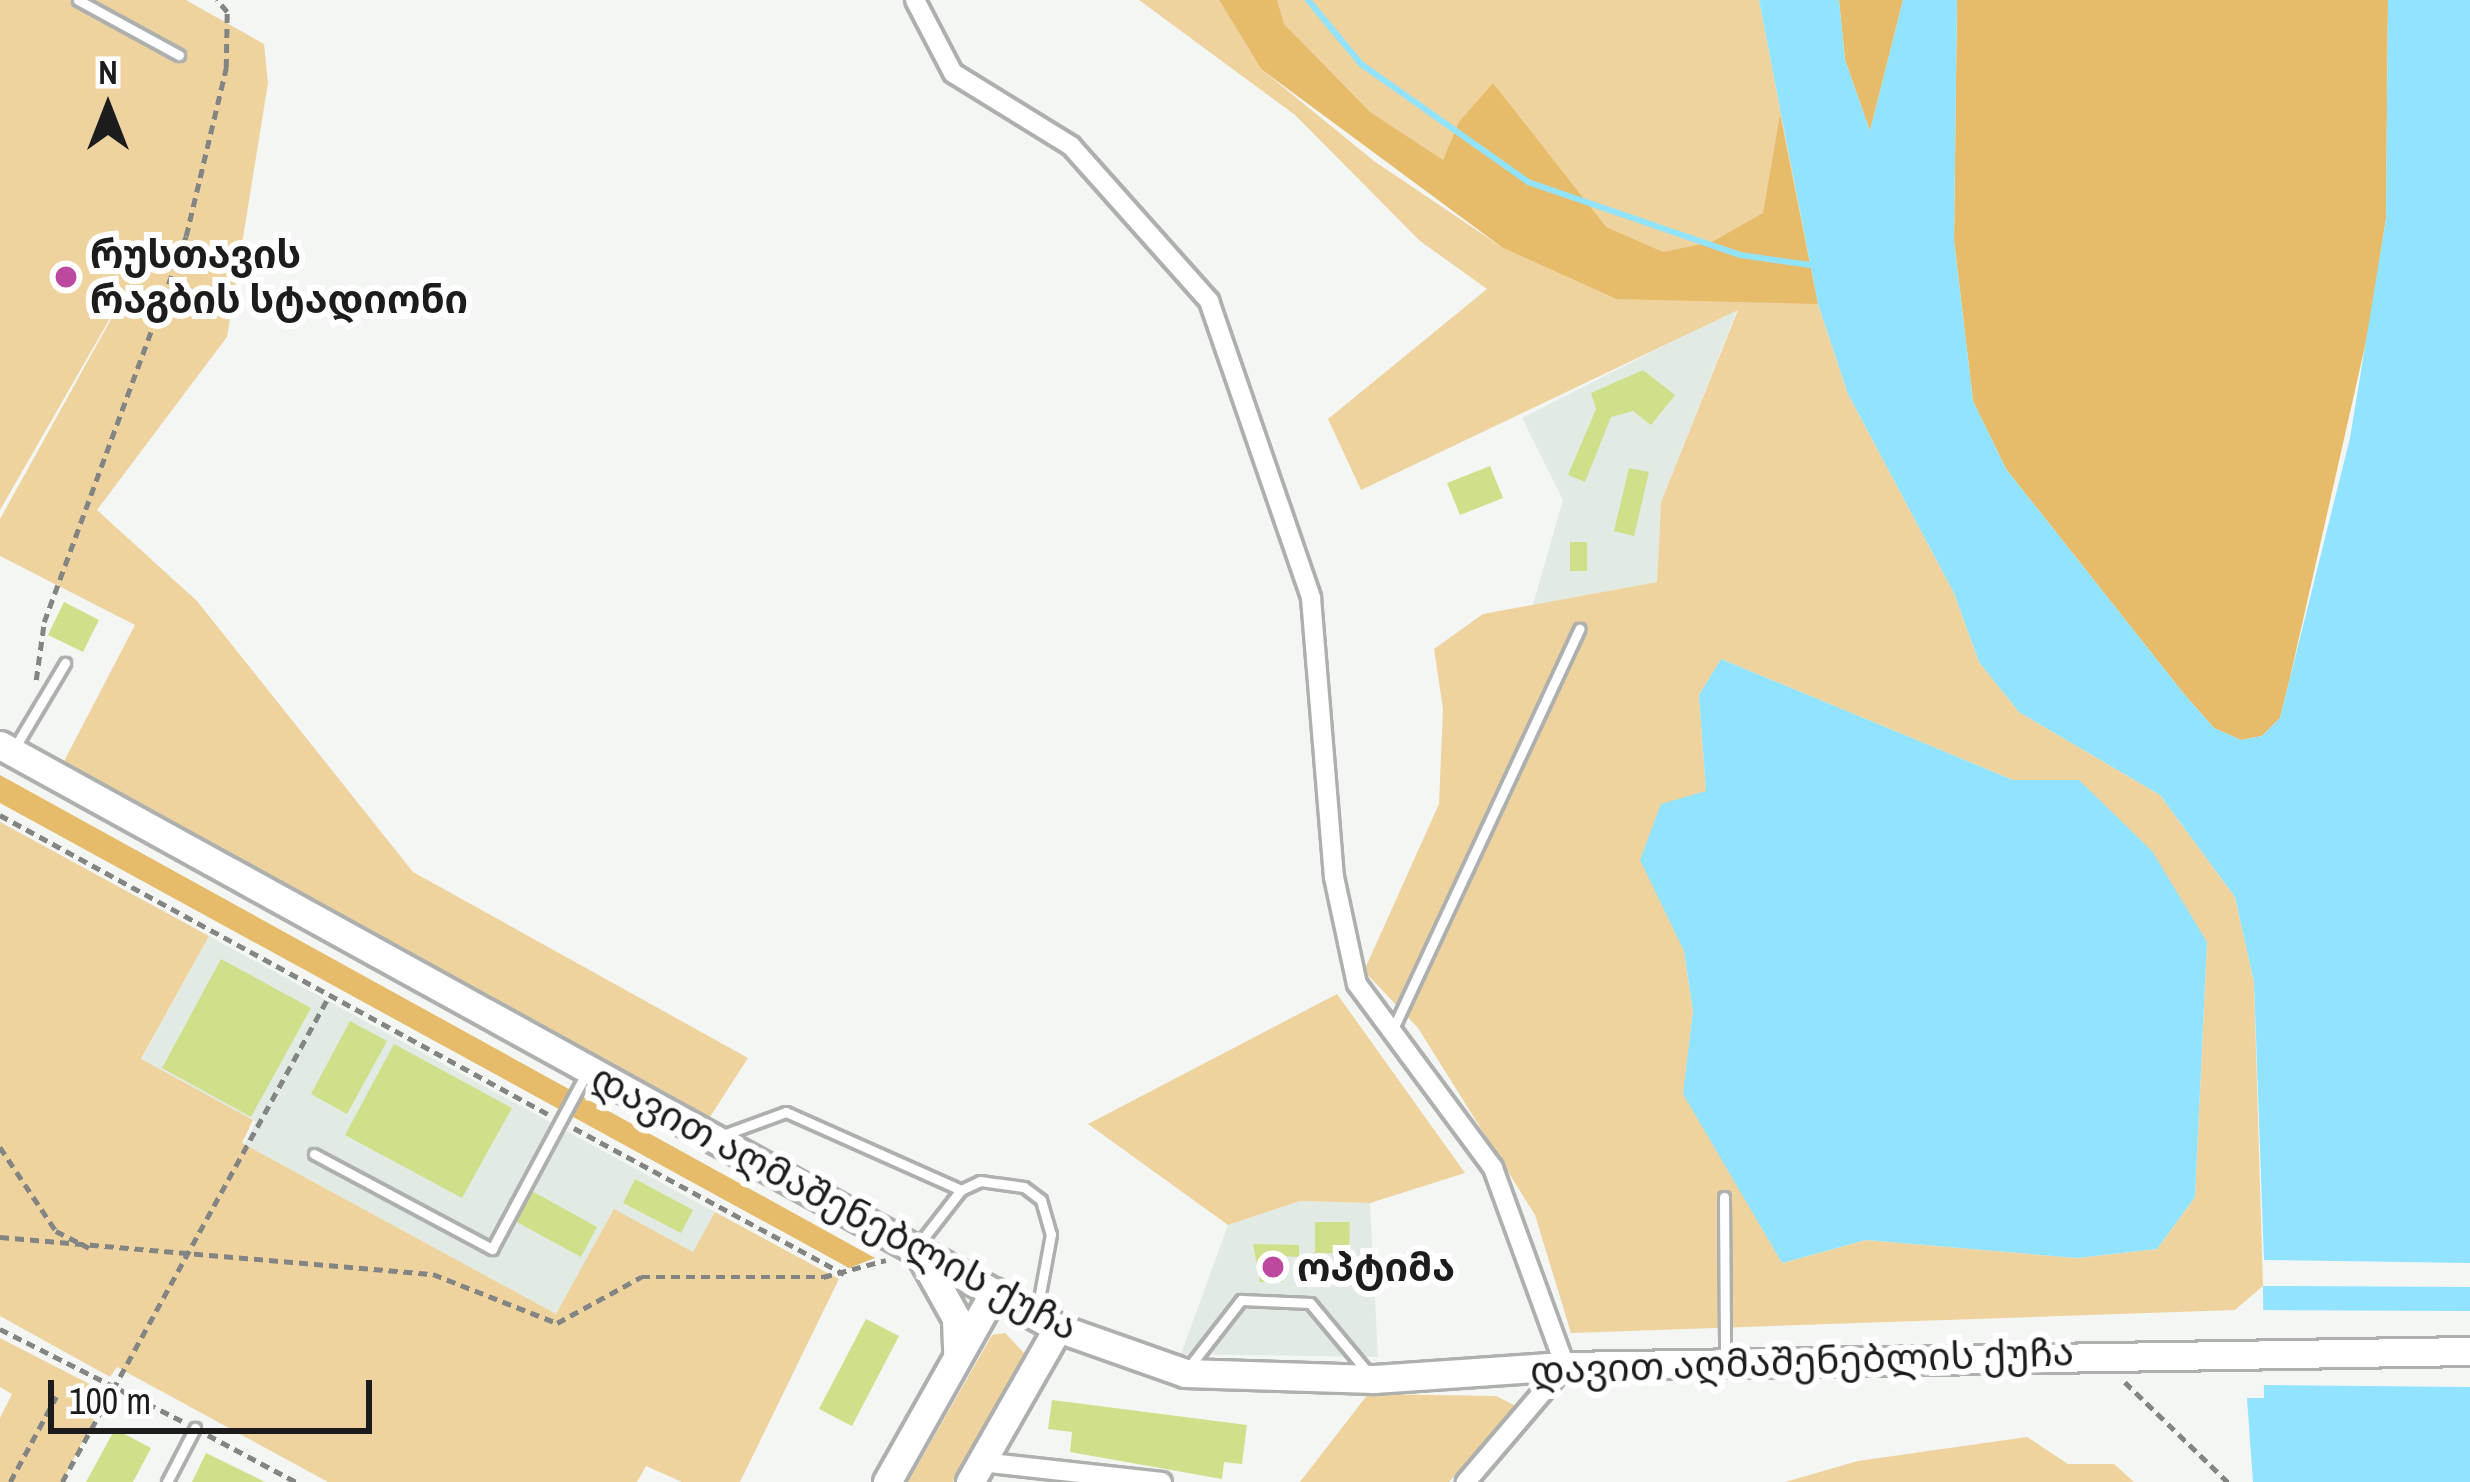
<!DOCTYPE html>
<meta charset="utf-8">
<style>
body{margin:0}
#map{position:relative;width:2470px;height:1482px;overflow:hidden;background:#f3f6f3;font-family:"Archivo Narrow","Noto Sans Georgian",sans-serif}
div>[style]{position:absolute}
[style*='--x']{left:calc(var(--x)*1px);top:calc(var(--y)*1px);width:calc(var(--w)*1px);rotate:calc(var(--a)*1deg)}
.built>*{inset:0;background:#e1ebe3}
.green>*{inset:0;background:#efd39f}
.forest>*{inset:0;background:#e6bc6b}
.water>*{inset:0;background:#91e3ff}
.pier>*{inset:0;background:#f3f6f3}
.stream>*{height:6px;margin:-3px;padding:0 3px;transform-origin:3px;border-radius:3px;background:#91e3ff}
.building>*{inset:0;background:#cfdf8a}
.path>*{height:4.5px;margin-top:-2.25px;transform-origin:0;background:repeating-linear-gradient(90deg,#838583 0 9px,transparent 0 15px)}
.roads{filter:drop-shadow(3px 0 #adb0ad) drop-shadow(-3px 0 #adb0ad) drop-shadow(0 3px #adb0ad) drop-shadow(0 -3px #adb0ad)}
.lane>*{height:9px;margin:-4.5px;padding:0 4.5px;transform-origin:4.5px;border-radius:4.5px;background:#fff}
.street>*{height:18px;margin:-9px;padding:0 9px;transform-origin:9px;border-radius:9px;background:#fff}
.secondary>*{height:27px;margin:-13.5px;padding:0 13.5px;transform-origin:13.5px;border-radius:13.5px;background:#fff}
.dots>*{width:33px;height:33px;translate:-50% -50%;box-sizing:border-box;border:6px solid #fff;border-radius:50%}
span{translate:-50% -50%;white-space:nowrap;text-align:center;line-height:1.15;-webkit-text-stroke:12px #fff;paint-order:stroke}
.poi-label{font-size:39px;color:#1b1c1b;font-weight:700}
.left{translate:0 -50%;text-align:left}
.street-label{font-size:39px;color:#1b1c1b}
.north{position:absolute;left:48px;top:48px;width:120px;height:120px;-webkit-text-stroke:9px #fff;paint-order:stroke;rotate:0deg;font-size:33px;font-weight:700;line-height:48px;text-align:center;color:#1b1c1b}
.north::after{content:'';display:block;margin:auto;width:42px;height:54px;background:#1b1c1b;clip-path:polygon(50% 0,100% 100%,50% 72%,0 100%)}
.scale{position:absolute;left:48px;top:1380px;width:324px;height:54px;box-sizing:border-box;border:6px solid #1b1c1b;border-top:0;padding-left:15px;font-size:36px;line-height:42px;white-space:nowrap;color:#1b1c1b;-webkit-text-stroke:9px #fff;paint-order:stroke}
</style>
<div id="map">
<div class="built">
<i style="clip-path:polygon(1738px 308px,1661px 502px,1657px 582px,1533px 605px,1563px 500px,1522px 418px)"></i>
<i style="clip-path:polygon(209px 936px,715px 1212px,693px 1253px,614px 1210px,557px 1315px,244px 1144px,256px 1122px,141px 1060px)"></i>
<i style="clip-path:polygon(1300px 1201px,1370px 1203px,1378px 1357px,1181px 1354px,1228px 1225px)"></i>
</div>
<div class="green">
<i style="clip-path:polygon(0 0,186px 0,264px 44px,268px 83px,227px 337px,97px 510px,197px 601px,413px 872px,748px 1058px,708px 1120px,61px 767px,135px 625px,0 556px,0 519px,155px 240px,0 510px)"></i>
<i style="clip-path:polygon(evenodd,1139px 0,1219px 0,1261px 69px,1374px 161px,1503px 248px,1616px 299px,1288px 59px,1250px 0,1759px 0,1818px 304px,1848px 394px,1954px 593px,1979px 662px,2019px 712px,2160px 795px,2235px 897px,2254px 982px,2263px 1286px,2235px 1310px,1571px 1333px,1535px 1215px,1418px 1028px,1364px 971px,1439px 804px,1443px 709px,1434px 649px,1483px 614px,1657px 582px,1661px 502px,1738px 310px,1361px 490px,1328px 419px,1487px 289px,1420px 241px,1295px 115px,1139px 0,1721px 659px,2013px 780px,2079px 780px,2207px 942px,2195px 1197px,2157px 1249px,2077px 1258px,1866px 1240px,1782px 1263px,1684px 1094px,1693px 1011px,1684px 951px,1706px 791px,1699px 695px,1721px 659px)"></i>
<i style="clip-path:polygon(0 822px,209px 936px,141px 1059px,253px 1120px,242px 1143px,556px 1314px,614px 1209px,693px 1252px,715px 1212px,839px 1279px,740px 1482px,682px 1482px,646px 1466px,637px 1482px,328px 1482px,117px 1367px,110px 1377px,0 1316px)"></i>
<i style="clip-path:polygon(1337px 994px,1465px 1173px,1370px 1203px,1300px 1201px,1228px 1225px,1088px 1124px)"></i>
<i style="clip-path:polygon(1005px 1333px,1026px 1355px,953px 1482px,908px 1482px,992px 1335px)"></i>
<i style="clip-path:polygon(0 1338px,107px 1393px,62px 1482px,0 1482px,0 1418px,12px 1394px,0 1387px)"></i>
<i style="clip-path:polygon(1368px 1394px,1496px 1396px,1516px 1406px,1449px 1482px,1300px 1482px)"></i>
<i style="clip-path:polygon(2027px 1437px,2068px 1464px,2114px 1464px,2134px 1482px,1785px 1482px,1858px 1461px)"></i>
</div>
<div class="forest">
<i style="clip-path:polygon(1219px 0,1277px 0,1284px 24px,1370px 112px,1443px 160px,1459px 122px,1493px 83px,1606px 227px,1663px 252px,1712px 242px,1763px 213px,1780px 115px,1818px 304px,1616px 299px,1503px 248px,1261px 69px)"></i>
<i style="clip-path:polygon(1839px 0,1903px 0,1870px 131px,1845px 60px)"></i>
<i style="clip-path:polygon(1957px 0,2388px 0,2386px 219px,2368px 333px,2289px 682px,2280px 718px,2262px 736px,2241px 740px,2214px 728px,2184px 694px,2006px 469px,1973px 401px,1954px 240px)"></i>
<i style="clip-path:polygon(0 775px,875px 1258px,849px 1268px,0 803px)"></i>
</div>
<div class="water">
<i style="clip-path:polygon(1759px 0,1839px 0,1845px 60px,1870px 131px,1903px 0,1957px 0,1954px 240px,1973px 401px,2006px 469px,2184px 694px,2214px 728px,2241px 740px,2262px 736px,2280px 718px,2350px 438px,2386px 219px,2388px 0,2470px 0,2470px 1263px,2264px 1260px,2254px 982px,2235px 897px,2160px 795px,2019px 712px,1979px 662px,1954px 593px,1848px 394px,1818px 304px)"></i>
<i style="clip-path:polygon(1721px 659px,2013px 780px,2079px 780px,2152px 851px,2207px 942px,2195px 1197px,2157px 1249px,2077px 1258px,1866px 1240px,1782px 1263px,1683px 1094px,1693px 1011px,1684px 951px,1640px 860px,1661px 804px,1706px 791px,1699px 695px)"></i>
<i style="clip-path:polygon(2263px 1286px,2470px 1287px,2470px 1482px,2253px 1482px,2247px 1398px,2264px 1398px)"></i>
</div>
<div class="pier">
<i style="clip-path:polygon(2257px 1310px,2470px 1311px,2470px 1387px,2258px 1385px)"></i>
</div>
<div class="stream">
<i style="--x:1308;--y:0;--w:83;--a:50.4"></i>
<i style="--x:1361;--y:64;--w:204;--a:35.2"></i>
<i style="--x:1528;--y:182;--w:224;--a:19"></i>
<i style="--x:1740;--y:255;--w:71;--a:8.1"></i>
</div>
<div class="building">
<i style="clip-path:polygon(1643px 370px,1675px 395px,1651px 425px,1633px 411px,1611px 417px,1585px 482px,1568px 475px,1596px 409px,1591px 393px)"></i>
<i style="clip-path:polygon(1490px 466px,1503px 498px,1460px 515px,1447px 483px)"></i>
<i style="clip-path:polygon(1629px 468px,1649px 472px,1634px 536px,1614px 531px)"></i>
<i style="clip-path:polygon(1570px 542px,1587px 542px,1587px 571px,1570px 571px)"></i>
<i style="clip-path:polygon(64px 602px,99px 620px,83px 652px,48px 635px)"></i>
<i style="clip-path:polygon(221px 959px,311px 1008px,251px 1117px,162px 1068px)"></i>
<i style="clip-path:polygon(350px 1021px,387px 1041px,347px 1114px,311px 1094px)"></i>
<i style="clip-path:polygon(394px 1044px,512px 1108px,462px 1198px,345px 1135px)"></i>
<i style="clip-path:polygon(635px 1179px,693px 1210px,681px 1233px,623px 1203px)"></i>
<i style="clip-path:polygon(530px 1190px,597px 1227px,581px 1257px,513px 1220px)"></i>
<i style="clip-path:polygon(1315px 1222px,1350px 1222px,1349px 1253px,1315px 1253px)"></i>
<i style="clip-path:polygon(1253px 1244px,1299px 1245px,1299px 1257px,1283px 1256px,1283px 1282px,1260px 1282px)"></i>
<i style="clip-path:polygon(866px 1319px,899px 1336px,852px 1426px,819px 1409px)"></i>
<i style="clip-path:polygon(1052px 1400px,1247px 1425px,1242px 1464px,1224px 1462px,1222px 1479px,1070px 1452px,1072px 1432px,1048px 1429px)"></i>
<i style="clip-path:polygon(115px 1429px,151px 1448px,133px 1482px,86px 1482px)"></i>
<i style="clip-path:polygon(206px 1453px,265px 1482px,192px 1482px)"></i>
</div>
<div class="path">
<i style="--x:36;--y:680;--w:59;--a:-82.1"></i>
<i style="--x:44;--y:622;--w:411;--a:-69.8"></i>
<i style="--x:186;--y:236;--w:173;--a:-76.6"></i>
<i style="--x:226;--y:68;--w:56;--a:-89"></i>
<i style="--x:227;--y:12;--w:16;--a:-130"></i>
<i style="--x:0;--y:815;--w:624;--a:28.62"></i>
<i style="--x:574;--y:1128;--w:307;--a:28.4"></i>
<i style="--x:0;--y:1147;--w:101;--a:56.3"></i>
<i style="--x:56;--y:1231;--w:37;--a:27"></i>
<i style="--x:0;--y:1237;--w:435;--a:4.9"></i>
<i style="--x:433;--y:1274;--w:133;--a:21.6"></i>
<i style="--x:557;--y:1323;--w:96;--a:-28.7"></i>
<i style="--x:641;--y:1277;--w:182;--a:0"></i>
<i style="--x:823;--y:1277;--w:65;--a:-15.1"></i>
<i style="--x:0;--y:1329;--w:204;--a:26.8"></i>
<i style="--x:2125;--y:1382;--w:144;--a:44.2"></i>
<i style="--x:208;--y:1435;--w:100;--a:28.1"></i>
<i style="--x:10;--y:1482;--w:97;--a:-61.6"></i>
<i style="--x:62;--y:1482;--w:555;--a:-61.22"></i>
</div>
<div class="roads">
<div class="lane">
<i style="--x:78;--y:0;--w:115;--a:28.6"></i>
<i style="--x:15;--y:747;--w:98;--a:-59.2"></i>
<i style="--x:1391;--y:1033;--w:446;--a:-65"></i>
<i style="--x:723;--y:1135;--w:67;--a:-20.1"></i>
<i style="--x:786;--y:1112;--w:192;--a:24"></i>
<i style="--x:314;--y:1154;--w:202;--a:28.1"></i>
<i style="--x:492;--y:1249;--w:201;--a:-61.8"></i>
<i style="--x:1724;--y:1197;--w:160;--a:89.6"></i>
<i style="--x:918;--y:1245;--w:70;--a:-52"></i>
<i style="--x:961;--y:1190;--w:21;--a:-25"></i>
<i style="--x:980;--y:1181;--w:44;--a:7.8"></i>
<i style="--x:1024;--y:1187;--w:21;--a:37"></i>
<i style="--x:1041;--y:1200;--w:35;--a:74"></i>
<i style="--x:1051;--y:1234;--w:77;--a:100.4"></i>
<i style="--x:1189;--y:1367;--w:85;--a:-52.2"></i>
<i style="--x:1241;--y:1300;--w:69;--a:2.5"></i>
<i style="--x:1310;--y:1303;--w:94;--a:50.2"></i>
<i style="--x:167;--y:1482;--w:61;--a:-62.6"></i>
</div>
<div class="street">
<i style="--x:915;--y:0;--w:82;--a:62.5"></i>
<i style="--x:953;--y:73;--w:139;--a:31.7"></i>
<i style="--x:1071;--y:146;--w:208;--a:48.3"></i>
<i style="--x:1209;--y:301;--w:314;--a:71"></i>
<i style="--x:1311;--y:598;--w:280;--a:85.3"></i>
<i style="--x:1334;--y:877;--w:109;--a:77.9"></i>
<i style="--x:1357;--y:984;--w:229;--a:53.5"></i>
<i style="--x:1493;--y:1168;--w:211;--a:70"></i>
<i style="--x:1565;--y:1366;--w:153;--a:130.5"></i>
<i style="--x:981;--y:1462;--w:182;--a:6.3"></i>
</div>
<div class="secondary">
<i style="--x:0;--y:745;--w:1208;--a:28.86"></i>
<i style="--x:1058;--y:1328;--w:135;--a:19.5"></i>
<i style="--x:1185;--y:1373;--w:188;--a:1.8"></i>
<i style="--x:1373;--y:1379;--w:192;--a:-3.9"></i>
<i style="--x:1565;--y:1366;--w:905;--a:-0.95"></i>
<i style="--x:923;--y:1259;--w:68;--a:60.8"></i>
<i style="--x:956;--y:1318;--w:36;--a:88"></i>
<i style="--x:887;--y:1482;--w:218;--a:-60.6"></i>
<i style="--x:970;--y:1482;--w:177;--a:-60.3"></i>
</div>
</div>
<div class="dots">
<i style="left:66px;top:277px;background:#bd489f"></i>
<i style="left:1273px;top:1267px;background:#bd489f"></i>
</div>
<div class="poi-label">
<span class="left" style="left:90px;top:277px">რუსთავის<br>რაგბის სტადიონი</span>
<span class="left" style="left:1297px;top:1267px">ოპტიმა</span>
</div>
<div class="street-label">
<span style="left:835px;top:1202px;rotate:28deg">დავით აღმაშენებლის ქუჩა</span>
<span style="left:1802px;top:1361px;rotate:-2deg">დავით აღმაშენებლის ქუჩა</span>
</div>
<div class="north">N</div>
<div class="scale">100 m</div>
</div>
